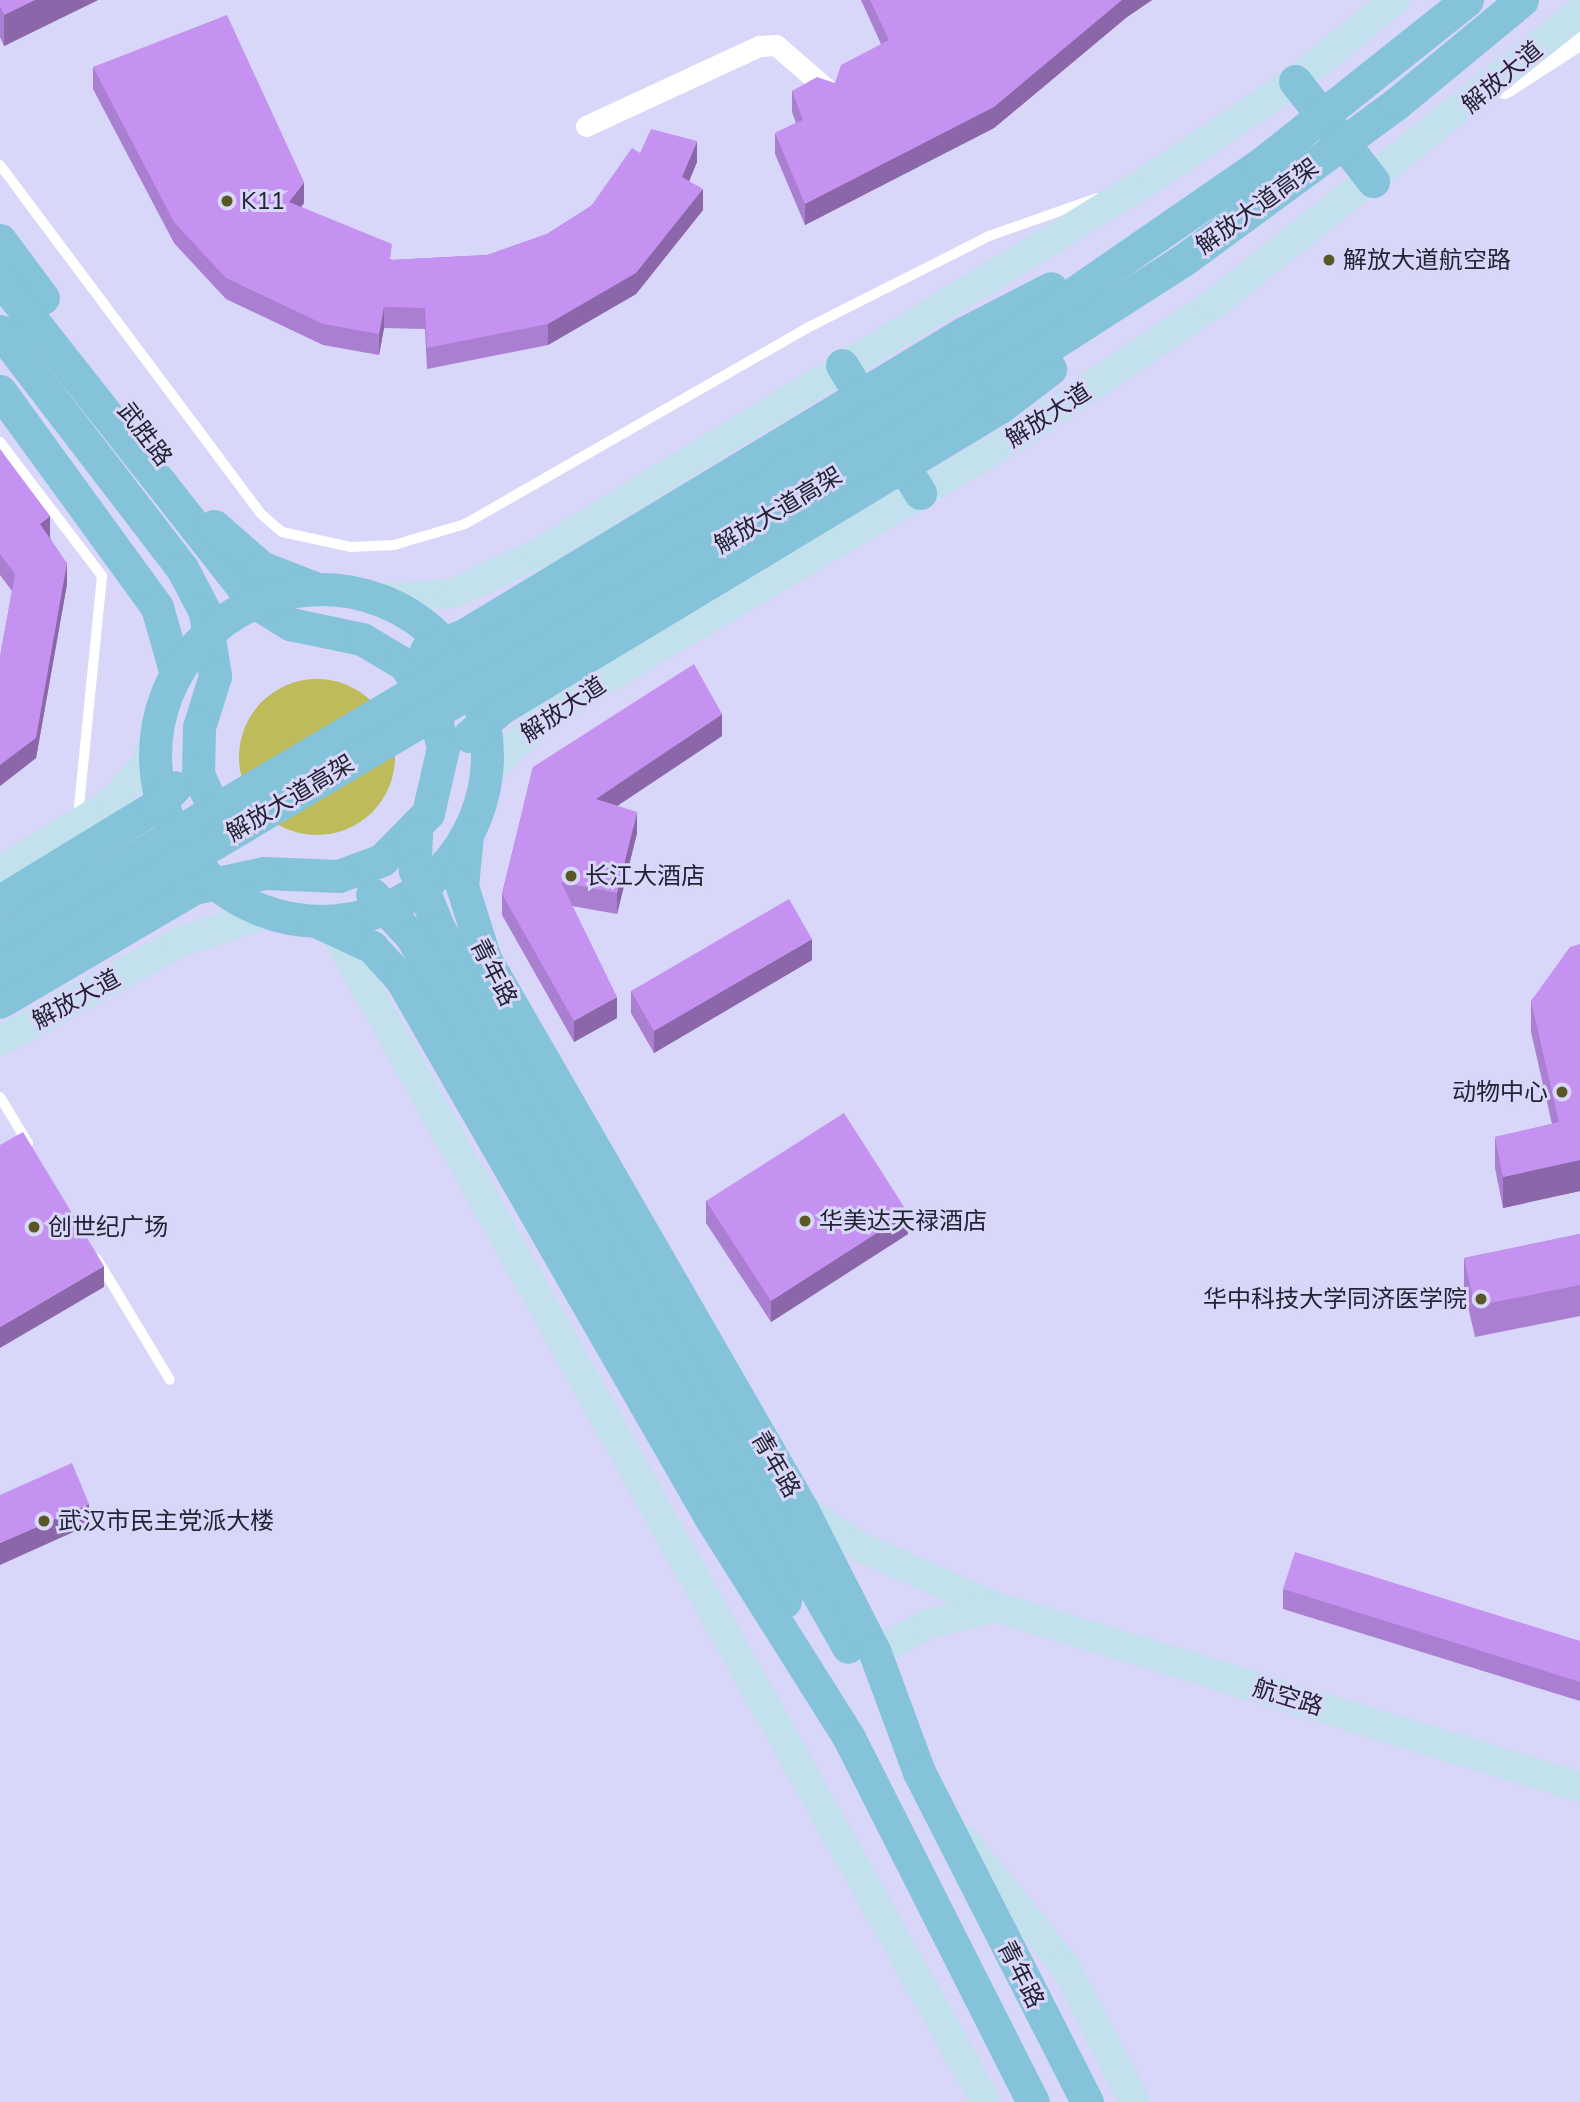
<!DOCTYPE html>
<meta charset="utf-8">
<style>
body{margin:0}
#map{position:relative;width:1580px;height:2102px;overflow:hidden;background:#d8d6f9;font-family:Mulish,"Noto Sans SC",sans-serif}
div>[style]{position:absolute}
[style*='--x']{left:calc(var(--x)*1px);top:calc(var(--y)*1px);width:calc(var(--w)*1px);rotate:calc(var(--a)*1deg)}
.green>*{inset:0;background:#bdbb5a}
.round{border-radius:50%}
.lane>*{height:10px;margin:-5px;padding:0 5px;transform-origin:5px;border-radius:5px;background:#fff}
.street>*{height:21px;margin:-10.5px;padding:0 10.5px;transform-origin:10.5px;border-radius:10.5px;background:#fff}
.secondary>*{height:30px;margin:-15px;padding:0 15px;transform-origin:15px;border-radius:15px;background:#c2e1ed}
.primary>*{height:33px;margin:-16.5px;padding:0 16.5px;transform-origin:16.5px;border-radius:16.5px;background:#85c3da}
.primary>.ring{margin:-16.5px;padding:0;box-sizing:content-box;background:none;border:33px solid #85c3da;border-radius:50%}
.wall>*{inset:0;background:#aa7ed0}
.shaded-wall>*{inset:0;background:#8b66a9}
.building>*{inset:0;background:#c692f2}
.dots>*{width:19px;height:19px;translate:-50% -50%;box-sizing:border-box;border:4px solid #d8d6f9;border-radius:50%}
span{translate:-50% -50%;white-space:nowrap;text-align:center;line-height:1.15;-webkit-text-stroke:6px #d8d6f9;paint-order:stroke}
.street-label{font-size:24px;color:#242333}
.poi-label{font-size:24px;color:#242333}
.left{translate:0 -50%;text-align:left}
.right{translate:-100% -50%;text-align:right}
</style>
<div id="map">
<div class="green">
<i class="round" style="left:239px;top:679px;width:156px;height:156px"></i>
</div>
<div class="lane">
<i style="--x:0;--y:165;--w:434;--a:53.2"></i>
<i style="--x:260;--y:513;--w:29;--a:41"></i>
<i style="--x:282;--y:532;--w:71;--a:12.3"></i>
<i style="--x:351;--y:547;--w:43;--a:-2.7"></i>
<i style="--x:394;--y:545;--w:74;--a:-16.5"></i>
<i style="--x:465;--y:524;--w:399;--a:-29.8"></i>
<i style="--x:811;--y:326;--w:199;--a:-26.8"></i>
<i style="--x:989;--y:236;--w:114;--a:-19.4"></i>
<i style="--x:0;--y:442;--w:168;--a:52.7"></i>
<i style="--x:102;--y:576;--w:242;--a:95.7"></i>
<i style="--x:0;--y:1097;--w:54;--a:58.7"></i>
<i style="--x:97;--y:1259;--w:141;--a:58.9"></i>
</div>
<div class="street">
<i style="--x:1504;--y:88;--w:90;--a:-32.8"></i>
<i style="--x:586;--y:126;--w:191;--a:-24.8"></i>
<i style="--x:759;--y:46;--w:17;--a:-3"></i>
<i style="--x:776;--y:45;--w:72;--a:41"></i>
</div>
<div class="secondary">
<i style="--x:376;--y:599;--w:78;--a:-4.4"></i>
<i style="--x:454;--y:593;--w:96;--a:-25.2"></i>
<i style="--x:541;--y:552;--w:716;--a:-31.47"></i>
<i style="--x:1152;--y:178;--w:173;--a:-34.1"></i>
<i style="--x:1295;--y:81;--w:129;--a:-39"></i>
<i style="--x:486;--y:773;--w:90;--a:-43.6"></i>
<i style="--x:551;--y:711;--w:537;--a:-30.52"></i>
<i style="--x:1014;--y:438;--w:239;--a:-33.9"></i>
<i style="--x:1212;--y:305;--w:470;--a:-38.5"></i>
<i style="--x:0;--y:871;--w:132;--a:-31.4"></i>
<i style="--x:113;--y:802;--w:52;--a:-49.6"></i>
<i style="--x:147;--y:762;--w:28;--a:-72"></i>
<i style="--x:333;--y:928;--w:1343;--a:60.92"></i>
<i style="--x:0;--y:1041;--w:205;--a:-28.8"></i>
<i style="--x:180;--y:942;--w:93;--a:-18.2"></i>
<i style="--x:802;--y:1509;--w:72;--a:33"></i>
<i style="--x:862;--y:1548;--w:146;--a:23.8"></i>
<i style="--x:996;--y:1607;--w:611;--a:17.13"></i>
<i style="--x:875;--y:1653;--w:60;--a:-29.1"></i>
<i style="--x:927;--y:1624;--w:71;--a:-13.8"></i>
<i style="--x:963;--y:1840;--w:162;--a:51"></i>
<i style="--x:1065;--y:1966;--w:153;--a:62.8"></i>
</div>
<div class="primary">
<i style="--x:1295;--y:81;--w:127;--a:52"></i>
<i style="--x:0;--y:240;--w:72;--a:53.4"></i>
<i style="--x:0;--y:279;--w:410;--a:51.8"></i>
<i style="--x:253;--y:601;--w:44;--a:31.9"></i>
<i style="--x:290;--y:624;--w:74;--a:11.8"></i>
<i style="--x:362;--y:639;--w:49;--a:30.8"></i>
<i style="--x:404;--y:664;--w:48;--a:54.3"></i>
<i style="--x:432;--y:703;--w:46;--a:76.3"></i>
<i style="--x:443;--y:748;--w:67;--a:103"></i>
<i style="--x:428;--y:813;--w:66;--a:134.4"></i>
<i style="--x:382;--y:860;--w:46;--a:159.6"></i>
<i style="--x:339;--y:876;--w:75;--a:-177.7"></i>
<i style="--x:264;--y:873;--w:72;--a:167.9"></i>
<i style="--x:194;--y:888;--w:225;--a:149.6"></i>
<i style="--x:0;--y:331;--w:299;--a:52.5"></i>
<i style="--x:182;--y:568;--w:50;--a:62.4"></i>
<i style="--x:205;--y:612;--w:65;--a:81.1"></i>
<i style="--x:215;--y:676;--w:53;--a:107.4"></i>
<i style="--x:199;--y:727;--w:47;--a:91.2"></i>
<i style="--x:198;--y:774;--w:63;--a:65.5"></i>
<i style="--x:842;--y:365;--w:150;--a:58.6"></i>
<i style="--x:0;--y:391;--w:267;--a:54"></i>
<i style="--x:157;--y:607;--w:70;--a:74.2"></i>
<i style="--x:214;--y:526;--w:62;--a:41.1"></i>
<i style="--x:261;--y:567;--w:58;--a:21.3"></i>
<i class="ring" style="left:155px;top:589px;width:299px;height:299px"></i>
<i style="--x:426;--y:650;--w:41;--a:-21.5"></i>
<i style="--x:464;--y:635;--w:582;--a:-31.15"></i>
<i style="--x:962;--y:334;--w:100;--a:-27.3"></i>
<i style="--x:469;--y:736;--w:43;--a:-41.2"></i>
<i style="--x:501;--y:708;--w:583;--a:-31.1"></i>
<i style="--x:1000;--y:407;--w:63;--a:-37.2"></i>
<i style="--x:416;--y:832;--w:38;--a:92"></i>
<i style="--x:415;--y:870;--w:64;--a:67.9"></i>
<i style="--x:439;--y:929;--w:826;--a:60.33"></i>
<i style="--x:467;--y:835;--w:51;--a:95.6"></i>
<i style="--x:462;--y:886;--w:77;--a:72.5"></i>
<i style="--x:485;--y:959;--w:635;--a:60.04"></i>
<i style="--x:802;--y:1509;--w:161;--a:63.1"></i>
<i style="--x:875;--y:1653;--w:127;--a:69.7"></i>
<i style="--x:919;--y:1772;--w:370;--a:63"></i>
<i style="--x:372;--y:894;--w:57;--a:47.1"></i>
<i style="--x:411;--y:936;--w:657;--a:60.16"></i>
<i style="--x:738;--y:1506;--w:106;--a:63.7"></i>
<i style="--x:0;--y:901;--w:184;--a:-31.4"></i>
<i style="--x:157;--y:805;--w:25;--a:-45"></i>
<i style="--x:316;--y:921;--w:62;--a:24.9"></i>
<i style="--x:372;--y:947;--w:43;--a:47.8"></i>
<i style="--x:401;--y:979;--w:620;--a:60.13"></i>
<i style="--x:710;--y:1517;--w:259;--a:57.8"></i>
<i style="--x:848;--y:1736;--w:410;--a:63.2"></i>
<i style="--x:0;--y:937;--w:1143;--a:-30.6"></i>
<i style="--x:984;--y:355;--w:336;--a:-34.6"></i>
<i style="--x:1261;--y:164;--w:263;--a:-38.5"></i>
<i style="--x:0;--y:970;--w:1160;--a:-30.63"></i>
<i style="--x:998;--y:379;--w:219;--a:-32.7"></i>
<i style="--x:1182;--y:261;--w:267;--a:-36.3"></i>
<i style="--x:1397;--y:103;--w:162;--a:-39.5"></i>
</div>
<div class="wall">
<i style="clip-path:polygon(0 0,98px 0,4px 46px,0 37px)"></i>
<i style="clip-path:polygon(861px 0,1152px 0,1127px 17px,994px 128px,805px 225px,775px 154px,775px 133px,796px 123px,792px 112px,792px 91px,835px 83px,881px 44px)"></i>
<i style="clip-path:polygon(93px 67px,304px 203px,301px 207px,392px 260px,487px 255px,547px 234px,591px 206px,640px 153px,697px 162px,689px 181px,703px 210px,636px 294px,548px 345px,427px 369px,425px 329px,384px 328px,379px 355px,323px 345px,226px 299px,174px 243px,93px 89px)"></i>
<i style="clip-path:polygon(0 449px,50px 537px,67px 584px,36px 758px,0 786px,0 657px,12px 591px,0 575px)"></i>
<i style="clip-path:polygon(722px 736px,617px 806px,637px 833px,617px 914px,572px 906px,617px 1018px,574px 1042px,502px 915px,502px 894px,533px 767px)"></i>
<i style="clip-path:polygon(1580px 944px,1580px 1191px,1503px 1208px,1495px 1168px,1495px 1137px,1552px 1124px,1531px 1032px,1531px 1001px)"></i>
<i style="clip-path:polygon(812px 960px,654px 1053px,631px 1013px,631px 991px)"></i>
<i style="clip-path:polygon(706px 1201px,908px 1234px,771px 1322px,706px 1223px)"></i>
<i style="clip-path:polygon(1580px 1234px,1580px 1316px,1475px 1337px,1464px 1289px,1464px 1258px)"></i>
<i style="clip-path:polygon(1283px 1589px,1580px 1641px,1580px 1701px,1283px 1609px)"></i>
</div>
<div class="shaded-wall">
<i style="clip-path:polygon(35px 0,98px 0,4px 46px,4px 15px)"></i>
<i style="clip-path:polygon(1122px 0,1152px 0,1127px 17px,994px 128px,805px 225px,805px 204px)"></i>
<i style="clip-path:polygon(697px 141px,697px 162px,682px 198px,682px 177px)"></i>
<i style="clip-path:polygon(304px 182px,304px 203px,289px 224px,289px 202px)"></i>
<i style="clip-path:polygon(703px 189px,703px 210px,636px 294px,548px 345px,548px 324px)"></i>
<i style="clip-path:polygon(384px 307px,384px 328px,379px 355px,379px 334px)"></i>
<i style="clip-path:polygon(50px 516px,50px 537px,40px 544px,40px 524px)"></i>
<i style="clip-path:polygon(67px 563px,67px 584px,36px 758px,0 786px,0 765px)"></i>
<i style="clip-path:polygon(722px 714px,722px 736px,596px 820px,596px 799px)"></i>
<i style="clip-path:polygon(637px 812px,637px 833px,617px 914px,617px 893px)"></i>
<i style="clip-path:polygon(812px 939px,812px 960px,654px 1053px,654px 1031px)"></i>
<i style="clip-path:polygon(617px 997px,617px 1018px,574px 1042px,574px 1021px)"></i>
<i style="clip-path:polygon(1580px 1160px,1580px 1191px,1503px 1208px,1503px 1177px)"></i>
<i style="clip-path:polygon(908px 1213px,908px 1234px,771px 1322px,771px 1301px)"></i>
<i style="clip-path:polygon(104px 1266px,104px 1287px,0 1348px,0 1327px)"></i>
<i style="clip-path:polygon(89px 1504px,89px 1525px,0 1565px,0 1543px)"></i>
</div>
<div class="building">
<i style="clip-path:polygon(0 0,35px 0,4px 15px,0 6px)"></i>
<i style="clip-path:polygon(870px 0,1122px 0,994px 107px,805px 204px,775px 133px,803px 120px,792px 91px,817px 77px,835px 83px,841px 65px,889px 40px)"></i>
<i style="clip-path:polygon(227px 15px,304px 182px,289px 202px,392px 244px,390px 260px,487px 255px,547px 234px,591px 206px,632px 148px,640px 153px,651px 129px,697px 141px,682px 177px,703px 189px,636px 273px,548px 324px,427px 348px,425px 308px,384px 307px,379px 334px,323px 324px,226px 278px,174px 222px,93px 67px)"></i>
<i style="clip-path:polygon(0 449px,50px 516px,40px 524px,67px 563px,36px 738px,0 765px,0 657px,15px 574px,0 554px)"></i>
<i style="clip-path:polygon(694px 664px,722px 714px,596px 799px,637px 812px,617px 893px,561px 882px,617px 997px,574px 1021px,502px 894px,533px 767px)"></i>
<i style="clip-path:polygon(789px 899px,812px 939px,654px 1031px,631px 991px)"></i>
<i style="clip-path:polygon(1580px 944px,1580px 1160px,1503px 1177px,1495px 1137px,1559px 1122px,1531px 1001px,1570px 947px)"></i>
<i style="clip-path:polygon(844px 1113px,908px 1213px,771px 1301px,706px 1201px)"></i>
<i style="clip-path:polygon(23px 1132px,104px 1266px,0 1327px,0 1145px)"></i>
<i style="clip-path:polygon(1580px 1234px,1580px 1285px,1475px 1306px,1464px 1258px)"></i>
<i style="clip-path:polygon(72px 1463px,89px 1504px,0 1543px,0 1495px)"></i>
<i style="clip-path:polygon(1295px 1552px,1580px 1641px,1580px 1682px,1283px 1589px)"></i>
</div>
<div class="dots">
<i style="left:227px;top:201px;background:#595825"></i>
<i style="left:1329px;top:260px;background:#595825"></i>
<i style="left:571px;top:876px;background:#595825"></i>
<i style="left:1562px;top:1092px;background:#595825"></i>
<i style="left:805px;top:1221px;background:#595825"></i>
<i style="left:34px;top:1227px;background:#595825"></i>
<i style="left:1481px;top:1299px;background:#595825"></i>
<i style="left:44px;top:1521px;background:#595825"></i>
</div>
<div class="street-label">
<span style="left:1502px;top:77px;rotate:-40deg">解放大道</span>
<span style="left:1257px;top:206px;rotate:-36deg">解放大道高架</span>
<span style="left:1048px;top:415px;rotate:-33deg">解放大道</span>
<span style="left:145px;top:434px;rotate:53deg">武胜路</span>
<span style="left:778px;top:510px;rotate:-31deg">解放大道高架</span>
<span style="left:563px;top:709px;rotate:-34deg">解放大道</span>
<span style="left:290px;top:798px;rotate:-31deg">解放大道高架</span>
<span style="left:494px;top:972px;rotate:63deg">青年路</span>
<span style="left:76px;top:999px;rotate:-29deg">解放大道</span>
<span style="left:776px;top:1464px;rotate:60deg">青年路</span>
<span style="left:1288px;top:1697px;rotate:17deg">航空路</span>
<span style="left:1021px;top:1974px;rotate:63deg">青年路</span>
</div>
<div class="poi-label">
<span class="left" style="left:241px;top:201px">K11</span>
<span class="left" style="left:1343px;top:260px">解放大道航空路</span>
<span class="left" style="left:585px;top:876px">长江大酒店</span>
<span class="right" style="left:1548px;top:1092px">动物中心</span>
<span class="left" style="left:819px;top:1221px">华美达天禄酒店</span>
<span class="left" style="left:48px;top:1227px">创世纪广场</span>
<span class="right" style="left:1467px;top:1299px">华中科技大学同济医学院</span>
<span class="left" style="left:58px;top:1521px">武汉市民主党派大楼</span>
</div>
</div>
